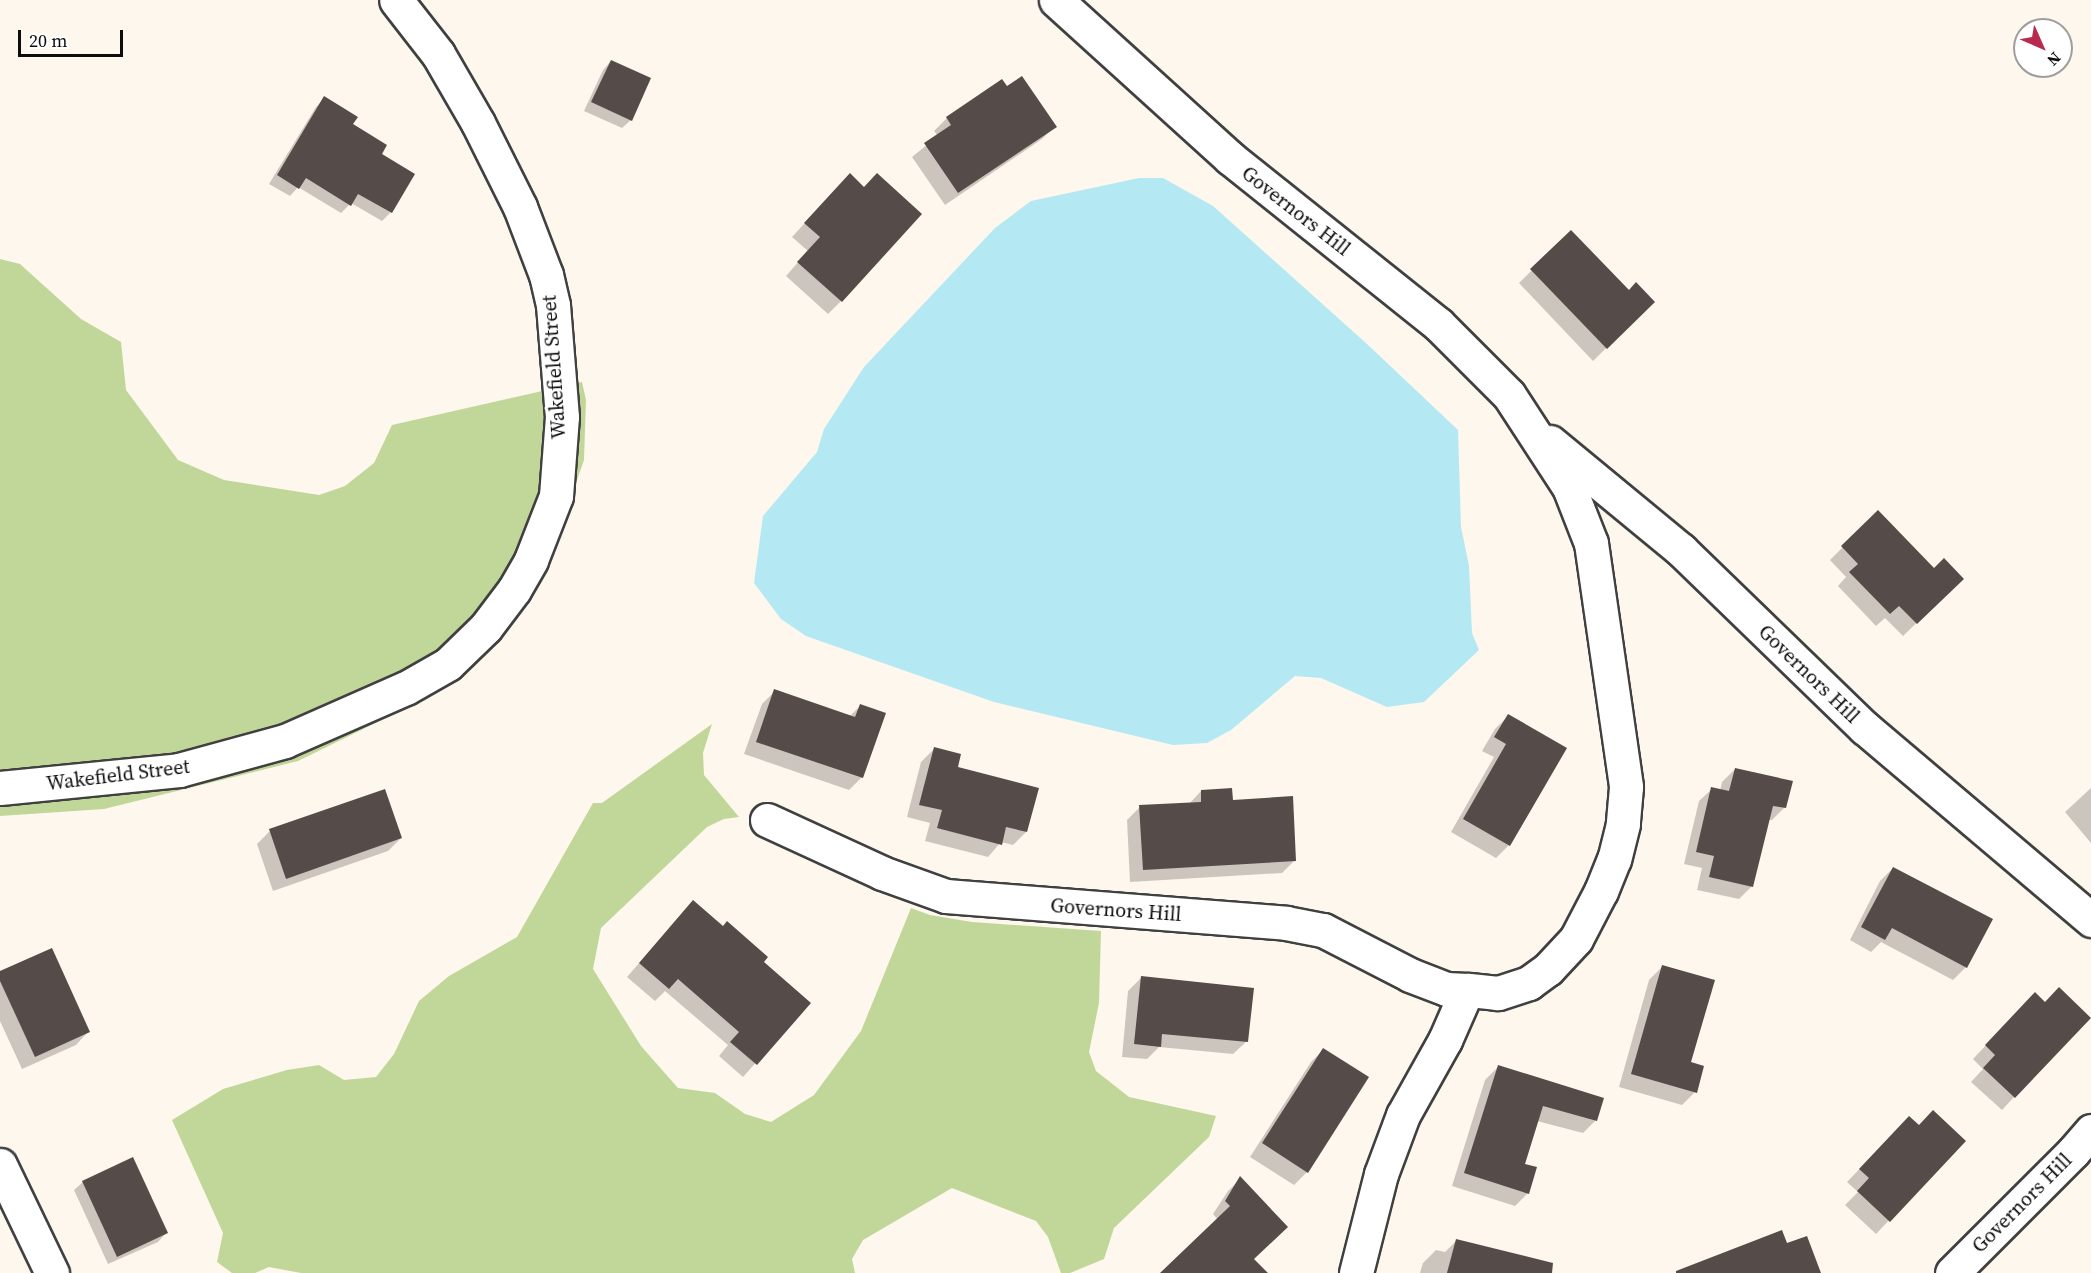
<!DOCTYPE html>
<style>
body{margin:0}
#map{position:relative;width:2091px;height:1273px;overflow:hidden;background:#fef7ed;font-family:"Source Serif 4",serif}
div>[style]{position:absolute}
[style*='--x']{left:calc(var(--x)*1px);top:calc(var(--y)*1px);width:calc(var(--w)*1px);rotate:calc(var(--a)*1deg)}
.forest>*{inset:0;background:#c1d799}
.water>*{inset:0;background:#b4e8f3}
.shadow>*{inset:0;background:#0003}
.building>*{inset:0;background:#554c4a}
.roads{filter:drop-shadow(2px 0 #404040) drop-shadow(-2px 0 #404040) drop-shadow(0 2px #404040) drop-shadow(0 -2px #404040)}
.minor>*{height:33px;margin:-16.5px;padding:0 16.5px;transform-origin:16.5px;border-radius:16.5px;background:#fff}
.tertiary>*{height:33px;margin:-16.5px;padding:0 16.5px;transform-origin:16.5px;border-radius:16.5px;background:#fff}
span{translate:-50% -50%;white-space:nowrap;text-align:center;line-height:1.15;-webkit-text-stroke:6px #fff;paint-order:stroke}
.street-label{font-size:20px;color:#0d0d0d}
.north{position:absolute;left:2013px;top:18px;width:60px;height:60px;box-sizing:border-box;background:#fff;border:2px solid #9e9e9e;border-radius:50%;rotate:135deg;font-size:16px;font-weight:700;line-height:24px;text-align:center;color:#0d0d0d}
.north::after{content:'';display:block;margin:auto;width:21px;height:27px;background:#b62b4e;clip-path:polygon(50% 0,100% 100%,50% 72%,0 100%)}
.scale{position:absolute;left:18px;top:30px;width:105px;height:27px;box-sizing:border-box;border:3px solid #0d0d0d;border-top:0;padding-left:8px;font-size:18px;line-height:21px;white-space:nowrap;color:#0d0d0d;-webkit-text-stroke:4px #fff;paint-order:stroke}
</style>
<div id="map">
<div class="forest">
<i style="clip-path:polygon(0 259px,20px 264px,81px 319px,121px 342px,126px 390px,178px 460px,224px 480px,319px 495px,345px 486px,374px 463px,392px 425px,582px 382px,586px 400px,584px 460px,555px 543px,463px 668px,437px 690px,408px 707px,298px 761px,104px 809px,0 816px)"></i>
<i style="clip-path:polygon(712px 724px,703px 753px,704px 775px,739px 817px,724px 819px,707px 827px,601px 928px,593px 969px,641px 1046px,678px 1088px,715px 1093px,745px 1114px,771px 1122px,814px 1095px,861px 1031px,911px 908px,930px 915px,972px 922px,1101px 931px,1099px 1003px,1089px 1052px,1096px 1071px,1129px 1097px,1216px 1116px,1209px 1137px,1114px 1228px,1104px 1259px,1070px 1273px,1061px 1273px,1048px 1237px,1036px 1221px,952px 1188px,863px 1240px,852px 1259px,855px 1273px,301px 1273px,269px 1267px,255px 1273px,232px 1273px,217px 1262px,223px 1233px,172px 1120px,223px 1089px,287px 1070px,319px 1065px,344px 1080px,376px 1077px,394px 1054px,419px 1001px,449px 976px,517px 937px,593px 803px,602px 803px)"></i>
</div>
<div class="water">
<i style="clip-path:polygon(1139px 178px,1163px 178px,1213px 206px,1367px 344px,1458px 430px,1461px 527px,1469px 566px,1472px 633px,1479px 650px,1424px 702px,1387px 707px,1321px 678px,1295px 676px,1231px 730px,1207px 743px,1173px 745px,994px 702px,806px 636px,781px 619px,754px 583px,763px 516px,817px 452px,824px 429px,864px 367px,995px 228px,1031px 201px)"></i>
</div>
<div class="shadow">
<i style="clip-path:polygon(611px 61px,631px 120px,622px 128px,584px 111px,603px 70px)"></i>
<i style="clip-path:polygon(1006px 88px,1055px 126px,1042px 139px,945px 205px,912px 157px,938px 136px,934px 131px,947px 118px)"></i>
<i style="clip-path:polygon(325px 98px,380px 155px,413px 175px,390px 213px,382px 221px,351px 203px,341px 213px,298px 187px,290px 196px,269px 184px,316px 107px)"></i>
<i style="clip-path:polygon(837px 188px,841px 301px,828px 314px,786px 276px,808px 251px,792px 237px)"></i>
<i style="clip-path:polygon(1571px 232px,1629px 292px,1653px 302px,1593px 361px,1519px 283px)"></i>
<i style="clip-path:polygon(1878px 512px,1934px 570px,1962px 579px,1903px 636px,1885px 618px,1876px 626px,1838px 586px,1846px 577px,1830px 560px)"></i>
<i style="clip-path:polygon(775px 691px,849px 717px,860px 706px,862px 777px,849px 790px,744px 754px,762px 704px)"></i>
<i style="clip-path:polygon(1508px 716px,1509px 845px,1496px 858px,1451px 832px,1494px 757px,1482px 751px,1495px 729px)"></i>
<i style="clip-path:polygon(934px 749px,1026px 832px,1013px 845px,1001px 842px,988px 857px,925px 841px,930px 823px,907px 817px,921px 762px)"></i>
<i style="clip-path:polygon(1735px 769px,1785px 807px,1772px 820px,1768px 820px,1752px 886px,1739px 899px,1697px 890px,1702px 868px,1684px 864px,1699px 801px,1712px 789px,1720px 791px,1722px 782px)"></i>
<i style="clip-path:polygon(2091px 788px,2091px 843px,2065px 812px)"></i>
<i style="clip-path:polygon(1201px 791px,1231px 801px,1295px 860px,1282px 873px,1130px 882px,1127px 820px,1140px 807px,1189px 804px)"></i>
<i style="clip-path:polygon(270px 831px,401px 838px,388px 851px,273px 891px,257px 844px)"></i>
<i style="clip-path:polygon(1893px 868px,1966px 967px,1953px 980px,1881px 942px,1871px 952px,1850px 940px,1880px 881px)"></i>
<i style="clip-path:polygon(681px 915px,722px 928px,809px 1003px,743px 1077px,719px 1056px,728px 1045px,665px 991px,655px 1001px,627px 977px)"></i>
<i style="clip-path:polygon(1662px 967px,1695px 1092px,1682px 1105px,1619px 1087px,1649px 980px)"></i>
<i style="clip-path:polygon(0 973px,88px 1032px,76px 1045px,22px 1069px,0 1021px)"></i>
<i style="clip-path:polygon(1141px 978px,1246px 1042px,1233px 1054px,1159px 1047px,1147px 1059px,1122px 1057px,1128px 991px)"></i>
<i style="clip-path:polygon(2022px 1007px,2014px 1097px,2002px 1110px,1971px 1082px,1983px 1069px,1973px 1059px)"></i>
<i style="clip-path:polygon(1323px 1050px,1307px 1172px,1294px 1185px,1250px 1157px,1311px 1062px)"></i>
<i style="clip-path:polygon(1498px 1067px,1596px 1120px,1583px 1133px,1537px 1121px,1523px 1165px,1528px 1193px,1515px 1206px,1452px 1186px,1485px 1080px)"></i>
<i style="clip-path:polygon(1919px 1127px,1964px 1141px,1876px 1234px,1845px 1205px,1858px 1192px,1847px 1182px,1896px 1131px)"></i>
<i style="clip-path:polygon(1240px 1179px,1239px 1273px,1162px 1273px,1218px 1220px,1213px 1214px,1228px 1191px)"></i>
<i style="clip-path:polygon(83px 1182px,166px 1233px,158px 1242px,108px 1264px,74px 1190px)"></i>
<i style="clip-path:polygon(1457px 1240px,1532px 1273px,1420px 1273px,1423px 1263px,1436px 1250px,1445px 1252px)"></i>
</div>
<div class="building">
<i style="clip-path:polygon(611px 60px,651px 78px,632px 121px,591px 102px)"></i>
<i style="clip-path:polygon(1022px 76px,1057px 127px,958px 193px,924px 143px,951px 125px,946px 117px,1002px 79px,1007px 86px)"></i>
<i style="clip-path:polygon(324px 96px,358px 117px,353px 124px,387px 145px,382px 154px,415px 174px,392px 213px,358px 194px,351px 206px,306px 178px,299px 189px,277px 175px)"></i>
<i style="clip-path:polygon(850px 173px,864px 187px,877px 173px,922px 214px,842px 302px,797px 262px,820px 237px,804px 223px)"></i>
<i style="clip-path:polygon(1571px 230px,1629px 290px,1636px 282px,1655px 302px,1607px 349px,1530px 269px)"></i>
<i style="clip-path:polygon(1878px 510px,1934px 568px,1944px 558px,1964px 579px,1917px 624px,1899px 606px,1890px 614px,1849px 572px,1858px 564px,1841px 546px)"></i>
<i style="clip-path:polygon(774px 689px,855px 717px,860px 704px,886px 713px,863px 778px,756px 742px)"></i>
<i style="clip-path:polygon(1508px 714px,1567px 748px,1510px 846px,1463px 819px,1506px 744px,1494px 737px)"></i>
<i style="clip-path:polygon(934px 747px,961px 754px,958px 767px,1039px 788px,1027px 832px,1006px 827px,1002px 845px,937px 828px,942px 810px,919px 805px)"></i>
<i style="clip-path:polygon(1735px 768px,1793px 781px,1786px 808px,1773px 806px,1753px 887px,1709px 877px,1714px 856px,1696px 852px,1711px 787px,1729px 791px)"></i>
<i style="clip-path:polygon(1232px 788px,1233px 800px,1293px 796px,1296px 861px,1143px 870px,1139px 805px,1201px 802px,1201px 790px)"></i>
<i style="clip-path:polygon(385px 789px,402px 838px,286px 879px,269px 829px)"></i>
<i style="clip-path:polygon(1893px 867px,1993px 919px,1967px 968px,1892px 928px,1885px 940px,1861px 927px)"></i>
<i style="clip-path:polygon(693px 900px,723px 926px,727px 921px,768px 957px,764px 962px,811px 1003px,757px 1065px,730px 1042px,739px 1032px,678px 979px,669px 989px,639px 963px)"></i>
<i style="clip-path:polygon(52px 948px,90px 1032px,35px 1057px,0 981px,0 971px)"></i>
<i style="clip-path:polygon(1662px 965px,1715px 980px,1691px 1062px,1704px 1066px,1697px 1093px,1631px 1074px)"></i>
<i style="clip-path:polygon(1141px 976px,1254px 988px,1248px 1042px,1162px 1034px,1161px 1047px,1134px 1044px)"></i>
<i style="clip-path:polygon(2059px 987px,2091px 1018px,2015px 1098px,1983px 1068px,1995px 1055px,1985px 1045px,2035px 992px,2045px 1002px)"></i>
<i style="clip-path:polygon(1323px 1048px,1369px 1077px,1308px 1173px,1262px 1143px)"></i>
<i style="clip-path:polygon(1498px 1065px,1604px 1098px,1597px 1121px,1543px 1106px,1525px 1164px,1537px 1167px,1529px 1194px,1464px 1173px)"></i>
<i style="clip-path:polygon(1933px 1110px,1966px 1141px,1890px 1222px,1857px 1191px,1869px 1178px,1859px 1169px,1909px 1116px,1919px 1125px)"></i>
<i style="clip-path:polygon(133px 1157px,168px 1233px,117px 1257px,82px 1181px)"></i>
<i style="clip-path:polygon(1240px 1176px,1288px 1227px,1254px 1259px,1268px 1273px,1160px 1273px,1230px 1206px,1225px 1201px)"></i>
<i style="clip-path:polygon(1782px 1230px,1787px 1243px,1807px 1236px,1821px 1273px,1676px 1273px,1676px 1271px)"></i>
<i style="clip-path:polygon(1456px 1239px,1553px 1263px,1552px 1273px,1447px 1273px)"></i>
</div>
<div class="roads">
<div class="minor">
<i style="--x:1056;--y:0;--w:235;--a:42.2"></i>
<i style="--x:1230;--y:158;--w:266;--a:38.6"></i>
<i style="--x:1438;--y:324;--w:100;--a:45"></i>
<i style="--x:1509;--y:395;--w:110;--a:56.9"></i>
<i style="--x:1569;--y:487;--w:60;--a:68.6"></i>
<i style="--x:1591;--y:543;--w:246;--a:81.8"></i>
<i style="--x:1626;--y:787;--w:37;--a:95"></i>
<i style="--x:1623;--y:824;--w:36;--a:104"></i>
<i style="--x:1614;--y:859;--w:35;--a:112"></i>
<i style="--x:1601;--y:891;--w:54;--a:117.5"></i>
<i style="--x:1576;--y:939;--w:41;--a:133"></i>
<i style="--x:1548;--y:969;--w:24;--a:144"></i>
<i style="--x:1529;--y:983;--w:33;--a:162"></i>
<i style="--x:1498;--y:993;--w:31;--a:-174"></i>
<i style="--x:1467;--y:990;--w:55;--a:113.7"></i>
<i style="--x:1445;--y:1040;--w:86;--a:119.2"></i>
<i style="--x:1403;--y:1115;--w:63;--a:110.4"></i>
<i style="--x:1381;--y:1174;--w:102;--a:104.2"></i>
<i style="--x:1550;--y:442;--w:170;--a:39.5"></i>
<i style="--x:1681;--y:550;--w:256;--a:44.1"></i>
<i style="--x:1865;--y:728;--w:297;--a:40.3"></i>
<i style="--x:767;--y:820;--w:127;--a:24.7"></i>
<i style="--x:882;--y:873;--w:68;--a:19.8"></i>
<i style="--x:946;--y:896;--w:341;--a:4.5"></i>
<i style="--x:1286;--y:923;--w:38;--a:11"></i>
<i style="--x:1323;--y:930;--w:98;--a:27.3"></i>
<i style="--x:1410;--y:975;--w:40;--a:21"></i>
<i style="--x:1447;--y:989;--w:20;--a:3"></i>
<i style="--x:1952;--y:1273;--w:171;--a:-45"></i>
<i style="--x:2073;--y:1152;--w:28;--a:-49"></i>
</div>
<div class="tertiary">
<i style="--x:0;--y:788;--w:180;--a:-5.7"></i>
<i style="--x:179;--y:770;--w:110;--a:-15.3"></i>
<i style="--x:285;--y:741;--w:132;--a:-23.7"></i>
<i style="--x:406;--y:688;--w:48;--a:-29.7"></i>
<i style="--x:448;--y:664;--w:53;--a:-44.2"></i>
<i style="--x:486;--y:627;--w:46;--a:-52.9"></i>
<i style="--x:514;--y:590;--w:34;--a:-60"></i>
<i style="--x:531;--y:560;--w:69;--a:-68.7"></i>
<i style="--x:556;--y:496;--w:79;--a:-85.7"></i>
<i style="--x:562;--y:417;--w:112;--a:-94.6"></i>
<i style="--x:553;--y:305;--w:31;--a:-103"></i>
<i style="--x:546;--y:275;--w:73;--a:-110.9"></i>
<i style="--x:520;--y:207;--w:94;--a:-116.6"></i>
<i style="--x:478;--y:123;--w:80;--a:-120.1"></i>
<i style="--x:438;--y:54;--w:68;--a:-127.9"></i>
<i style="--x:0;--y:1165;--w:120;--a:64.3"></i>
</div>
</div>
<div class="street-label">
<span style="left:1296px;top:211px;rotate:38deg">Governors Hill</span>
<span style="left:554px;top:367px;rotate:-94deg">Wakefield Street</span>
<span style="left:1809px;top:674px;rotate:44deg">Governors Hill</span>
<span style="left:118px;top:775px;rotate:-7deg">Wakefield Street</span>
<span style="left:1116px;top:910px;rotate:4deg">Governors Hill</span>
<span style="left:2022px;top:1203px;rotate:-45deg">Governors Hill</span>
</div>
<div class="north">N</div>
<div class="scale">20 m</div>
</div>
